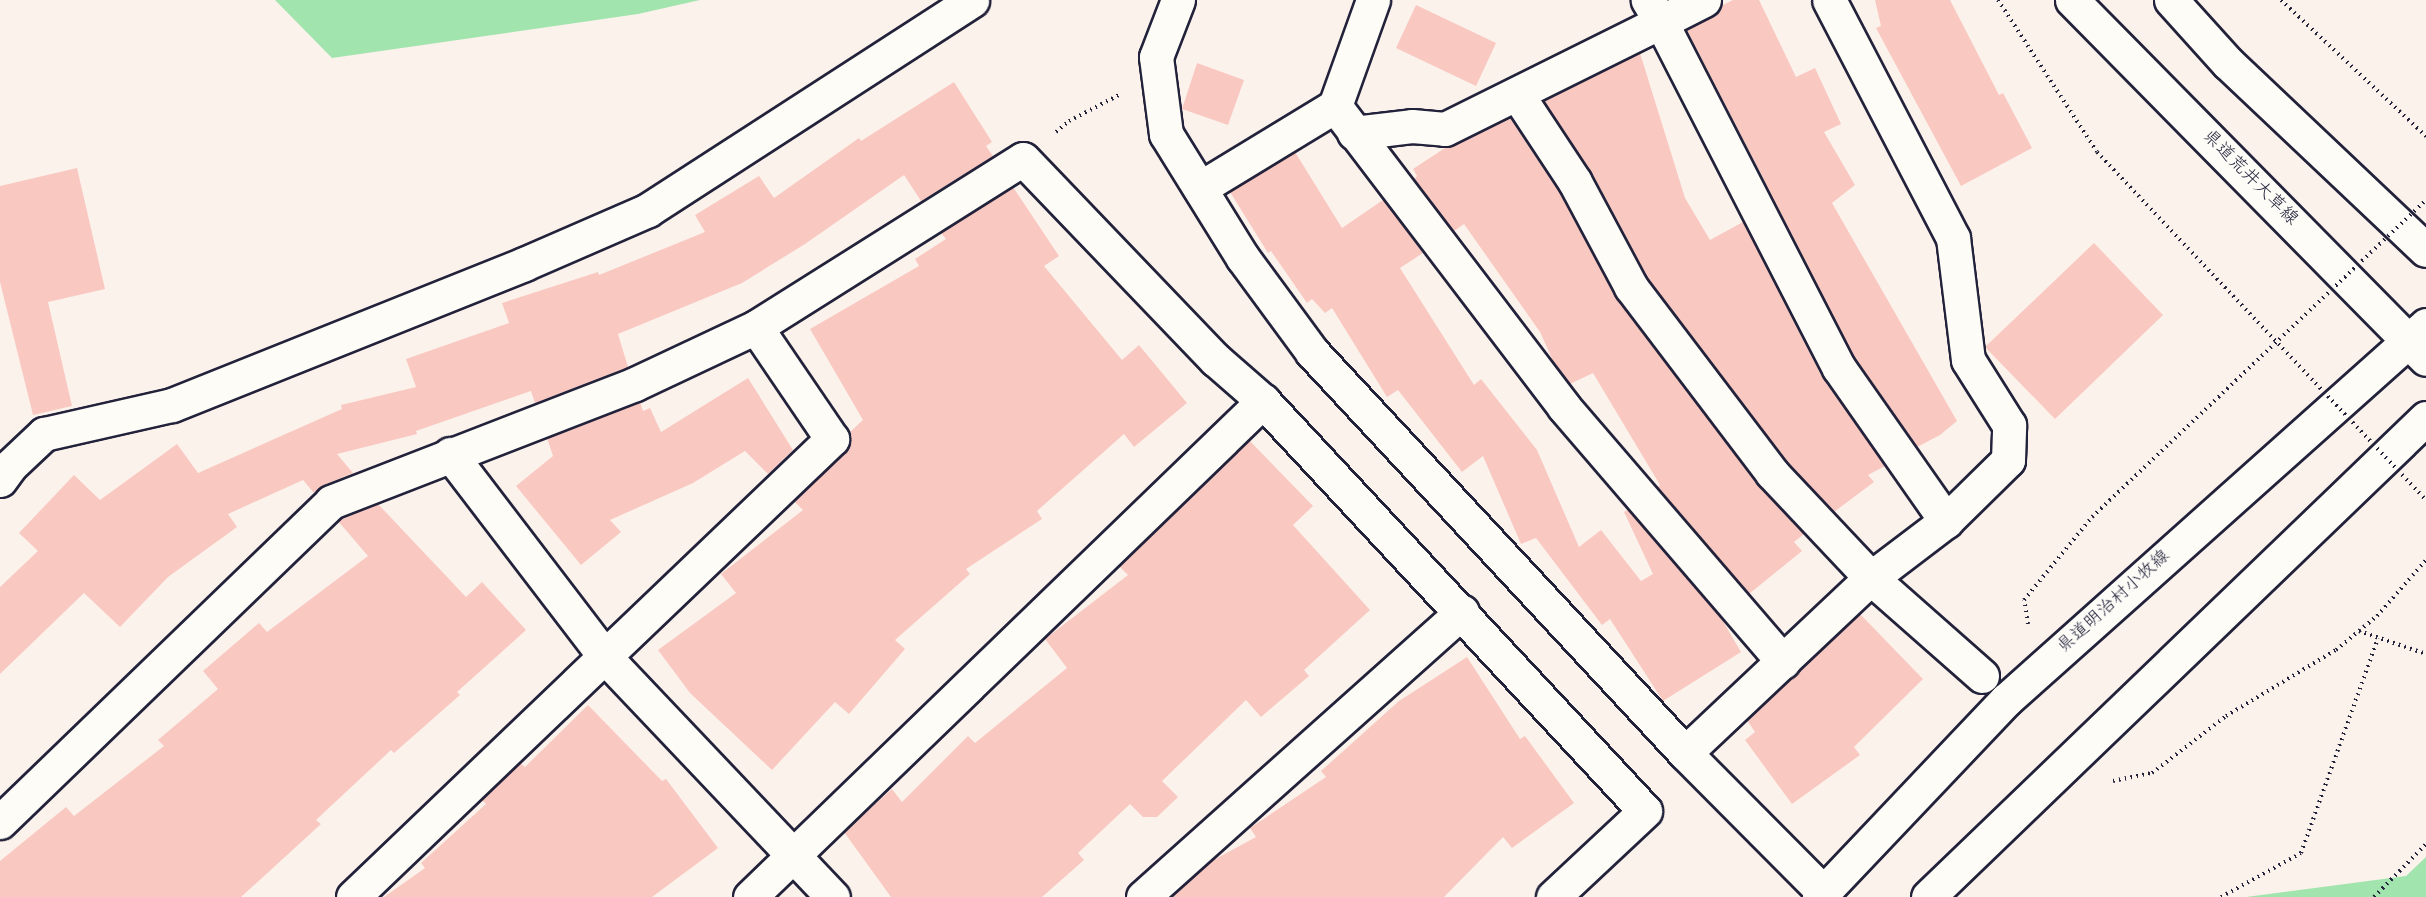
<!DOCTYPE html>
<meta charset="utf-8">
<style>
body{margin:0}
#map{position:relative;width:2426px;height:897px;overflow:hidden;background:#fcf2ec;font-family:Dekko,"Klee One",sans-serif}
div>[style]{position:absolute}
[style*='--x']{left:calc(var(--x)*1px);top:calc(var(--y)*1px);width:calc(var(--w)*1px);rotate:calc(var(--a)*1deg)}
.green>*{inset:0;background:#a2e4ae}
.building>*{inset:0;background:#f9c9c1}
.path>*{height:4px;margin-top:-2px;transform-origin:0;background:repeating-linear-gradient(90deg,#22223b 0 1.5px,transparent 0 6px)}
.roads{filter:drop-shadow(2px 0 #22223b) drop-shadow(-2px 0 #22223b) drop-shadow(0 2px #22223b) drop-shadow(0 -2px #22223b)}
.minor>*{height:33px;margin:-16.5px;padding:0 16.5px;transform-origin:16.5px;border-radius:16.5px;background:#fdfcf7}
.secondary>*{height:33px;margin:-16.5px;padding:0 16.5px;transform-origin:16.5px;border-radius:16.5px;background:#fdfcf7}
.path-bridge>*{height:4px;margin-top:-2px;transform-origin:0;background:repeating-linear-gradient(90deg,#22223b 0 1.5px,transparent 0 6px)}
span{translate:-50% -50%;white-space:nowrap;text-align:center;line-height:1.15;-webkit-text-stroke:6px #fdfcf7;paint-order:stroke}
.street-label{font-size:18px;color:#22223b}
</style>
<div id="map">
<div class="green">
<i style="clip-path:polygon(275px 0,700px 0,638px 14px,332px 58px)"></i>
<i style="clip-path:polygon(2426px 857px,2426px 897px,2246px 897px,2406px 876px)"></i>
</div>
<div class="building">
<i style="clip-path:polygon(1733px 0,1759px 0,1796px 77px,1815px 68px,1841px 124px,1824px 132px,1855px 185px,1832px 203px,1957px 421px,1940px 435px,1917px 447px,1855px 358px,1687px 30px,1713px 17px,1721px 6px)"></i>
<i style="clip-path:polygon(1875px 0,1950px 0,1999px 95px,2003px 93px,2032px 148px,1961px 186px,1876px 28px,1881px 26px)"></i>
<i style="clip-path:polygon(1416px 5px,1496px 43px,1476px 86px,1396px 48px)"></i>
<i style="clip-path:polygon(1640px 53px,1685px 198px,1710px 240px,1743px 222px,1822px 377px,1885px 466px,1868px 475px,1874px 482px,1834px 512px,1786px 461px,1647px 277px,1592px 173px,1544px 101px)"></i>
<i style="clip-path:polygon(1197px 63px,1244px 80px,1228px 125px,1182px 109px)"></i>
<i style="clip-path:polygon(954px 82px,992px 142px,986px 146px,993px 156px,921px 201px,904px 175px,805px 244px,742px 283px,618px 334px,628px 367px,535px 403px,531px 391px,416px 431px,417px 434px,337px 454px,353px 473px,324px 485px,314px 493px,303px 480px,228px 514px,237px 527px,168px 577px,120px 627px,84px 593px,0 674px,0 587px,38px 551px,19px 533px,74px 475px,100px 500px,177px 444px,198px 473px,342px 409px,341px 405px,416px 387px,406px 359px,509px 323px,502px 303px,598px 272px,599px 275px,705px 232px,695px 215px,759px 176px,774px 198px,859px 138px,861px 141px)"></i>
<i style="clip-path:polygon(1510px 118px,1559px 192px,1616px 298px,1757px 484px,1804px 534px,1794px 542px,1802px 551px,1749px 594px,1658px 487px,1660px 485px,1593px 373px,1570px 384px,1554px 363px,1540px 332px,1464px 224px,1454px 231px,1414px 179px,1417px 176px,1413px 169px,1445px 148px)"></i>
<i style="clip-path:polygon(1295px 152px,1342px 228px,1383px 200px,1423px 253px,1400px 268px,1474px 385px,1481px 379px,1537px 450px,1579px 547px,1601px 530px,1641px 581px,1653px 574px,1624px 512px,1628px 510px,1721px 618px,1741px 652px,1663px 701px,1610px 619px,1602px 625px,1536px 538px,1521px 544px,1483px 456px,1462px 472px,1398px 390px,1387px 397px,1332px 308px,1325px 313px,1312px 299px,1307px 303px,1271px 251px,1268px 253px,1230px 192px)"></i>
<i style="clip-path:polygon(77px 168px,105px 289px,48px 302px,72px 406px,33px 415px,0 282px,0 186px)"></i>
<i style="clip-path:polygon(1013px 187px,1059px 256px,1044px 266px,1122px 360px,1139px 345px,1187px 403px,1134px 447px,1124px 434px,1037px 511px,1042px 519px,966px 569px,970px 574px,895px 640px,905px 649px,849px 714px,835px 702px,772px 770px,690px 693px,658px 650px,736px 593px,721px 574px,803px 510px,794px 501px,845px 453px,850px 445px,849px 433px,863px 420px,810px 329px,919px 266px,915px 259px,946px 239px,941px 233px)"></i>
<i style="clip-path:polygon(2094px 243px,2163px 315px,2055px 419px,1985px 347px)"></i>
<i style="clip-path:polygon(748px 378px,793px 450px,768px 474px,745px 451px,693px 483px,610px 520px,621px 532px,581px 565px,516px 486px,553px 456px,547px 438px,640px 402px,643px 411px,650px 408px,661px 432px)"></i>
<i style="clip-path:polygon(1249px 440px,1313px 506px,1293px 525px,1370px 610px,1304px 670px,1309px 676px,1261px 717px,1246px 700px,1162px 781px,1178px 797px,1157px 817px,1143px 817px,1130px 804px,1078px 853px,1084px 860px,1042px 897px,891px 897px,844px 832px,892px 789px,902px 802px,968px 736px,975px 743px,1067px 668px,1045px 639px,1128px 575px,1119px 566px)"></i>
<i style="clip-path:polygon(378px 504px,466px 597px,482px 582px,526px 630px,457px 692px,460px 695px,394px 753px,391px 750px,316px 820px,321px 824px,241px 897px,0 897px,0 861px,66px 807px,74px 816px,164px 746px,158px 740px,218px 689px,203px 671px,259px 623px,267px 632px,368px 556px,338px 521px)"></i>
<i style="clip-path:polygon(1860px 614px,1923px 679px,1854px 747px,1860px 755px,1792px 804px,1745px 740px,1755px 732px,1747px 720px)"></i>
<i style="clip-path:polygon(1467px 657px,1520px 739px,1525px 736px,1574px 803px,1512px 848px,1503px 837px,1444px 897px,1171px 897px,1210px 862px,1256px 837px,1250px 828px,1326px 777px,1321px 771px,1399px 701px)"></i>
<i style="clip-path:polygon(588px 705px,662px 781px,666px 779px,718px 848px,652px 897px,384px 897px,425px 868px,421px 863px,486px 804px,482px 800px,520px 763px,525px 767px)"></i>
</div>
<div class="path">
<i style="--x:1998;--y:0;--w:181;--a:56.9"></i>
<i style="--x:2281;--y:0;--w:199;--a:43.2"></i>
<i style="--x:1056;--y:132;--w:17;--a:-40"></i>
<i style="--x:1069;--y:121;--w:56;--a:-27.5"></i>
<i style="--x:2028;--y:624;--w:24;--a:-99"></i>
<i style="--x:2024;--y:600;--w:107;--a:-50.7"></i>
<i style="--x:2359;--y:631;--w:71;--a:18.9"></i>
<i style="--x:2113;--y:781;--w:40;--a:-12"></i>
<i style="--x:2152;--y:773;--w:93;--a:-37.6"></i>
<i style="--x:2226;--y:716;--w:128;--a:-31"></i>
<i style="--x:2336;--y:650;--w:53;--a:-39.7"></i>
<i style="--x:2377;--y:616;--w:74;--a:-48.8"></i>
<i style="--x:2221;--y:897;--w:91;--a:-28.8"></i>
<i style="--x:2301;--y:853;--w:228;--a:-70.3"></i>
<i style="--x:2374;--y:897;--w:74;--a:-45.5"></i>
</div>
<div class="roads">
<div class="minor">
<i style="--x:1178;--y:0;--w:61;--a:111.1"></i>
<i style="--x:1156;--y:57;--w:78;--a:82.6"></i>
<i style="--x:1166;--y:134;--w:146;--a:58.2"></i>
<i style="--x:1243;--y:258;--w:117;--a:53.7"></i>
<i style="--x:1312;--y:352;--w:548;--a:47.07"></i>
<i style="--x:1685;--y:753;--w:197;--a:45.2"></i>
<i style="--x:1373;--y:0;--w:113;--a:109.7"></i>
<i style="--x:1335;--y:106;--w:378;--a:52.7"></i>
<i style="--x:1564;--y:407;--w:336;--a:49.3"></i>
<i style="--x:1704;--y:0;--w:48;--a:152.9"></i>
<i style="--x:1661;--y:22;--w:389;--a:62.8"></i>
<i style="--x:1839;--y:368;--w:187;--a:55"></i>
<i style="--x:1517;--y:94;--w:105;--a:56.6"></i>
<i style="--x:1575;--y:182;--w:119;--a:61.9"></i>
<i style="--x:1631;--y:287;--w:233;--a:52.8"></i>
<i style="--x:1772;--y:473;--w:144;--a:46.7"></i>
<i style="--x:1871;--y:578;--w:148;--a:41.4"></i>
<i style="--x:1354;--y:133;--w:58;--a:-6.9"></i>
<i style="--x:1412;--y:126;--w:33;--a:5"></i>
<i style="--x:1445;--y:129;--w:241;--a:-26.4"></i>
<i style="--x:1661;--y:22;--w:26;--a:-121"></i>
<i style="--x:1200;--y:188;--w:158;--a:-31.3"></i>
<i style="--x:450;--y:454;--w:255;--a:52.6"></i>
<i style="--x:605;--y:657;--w:331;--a:46.5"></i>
<i style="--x:0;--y:480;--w:17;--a:-54"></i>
<i style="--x:10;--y:466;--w:47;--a:-43.3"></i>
<i style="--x:44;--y:434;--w:131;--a:-12.8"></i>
<i style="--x:172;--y:405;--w:379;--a:-21.8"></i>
<i style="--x:524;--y:264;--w:135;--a:-23.5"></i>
<i style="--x:648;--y:210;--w:386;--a:-32.9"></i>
<i style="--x:1685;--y:753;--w:255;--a:-43.3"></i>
<i style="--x:1871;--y:578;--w:94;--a:-37.2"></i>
<i style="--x:1946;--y:521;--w:87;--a:-44.5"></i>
<i style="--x:2008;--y:460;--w:35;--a:-88"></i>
<i style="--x:2009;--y:425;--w:77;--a:-122.2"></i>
<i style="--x:1968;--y:360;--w:123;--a:-97"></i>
<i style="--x:1953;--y:238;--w:268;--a:-117.5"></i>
<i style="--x:0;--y:822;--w:460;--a:-44"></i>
<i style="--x:331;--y:502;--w:326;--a:-21.2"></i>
<i style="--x:635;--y:384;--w:134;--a:-25.2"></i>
<i style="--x:756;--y:327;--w:315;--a:-32.2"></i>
<i style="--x:1023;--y:159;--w:279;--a:46.2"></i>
<i style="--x:1216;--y:360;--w:62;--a:41.1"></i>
<i style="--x:1263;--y:401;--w:560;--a:47.02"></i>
<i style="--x:1645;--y:811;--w:126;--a:136.9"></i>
<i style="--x:353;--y:897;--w:663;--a:-43.72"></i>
<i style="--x:832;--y:439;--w:135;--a:-124.2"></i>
<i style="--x:750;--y:897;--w:714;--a:-44.03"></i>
<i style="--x:1143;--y:897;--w:428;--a:-41.8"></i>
</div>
<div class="secondary">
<i style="--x:2072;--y:0;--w:504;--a:45.4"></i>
<i style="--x:2171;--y:0;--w:85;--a:47.9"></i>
<i style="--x:2228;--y:63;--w:272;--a:43.4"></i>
<i style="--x:1819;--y:897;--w:272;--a:-46.5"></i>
<i style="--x:2006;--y:700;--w:563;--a:-41.76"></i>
<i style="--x:1928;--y:897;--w:691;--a:-43.89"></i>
</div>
</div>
<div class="path-bridge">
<i style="--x:2097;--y:152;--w:479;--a:46.6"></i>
<i style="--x:2092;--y:517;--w:460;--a:-43.5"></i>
</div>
<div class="street-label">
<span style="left:2249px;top:179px;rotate:45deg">県道荒井大草線</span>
<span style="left:2115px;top:603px;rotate:-42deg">県道明治村小牧線</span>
</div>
</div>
